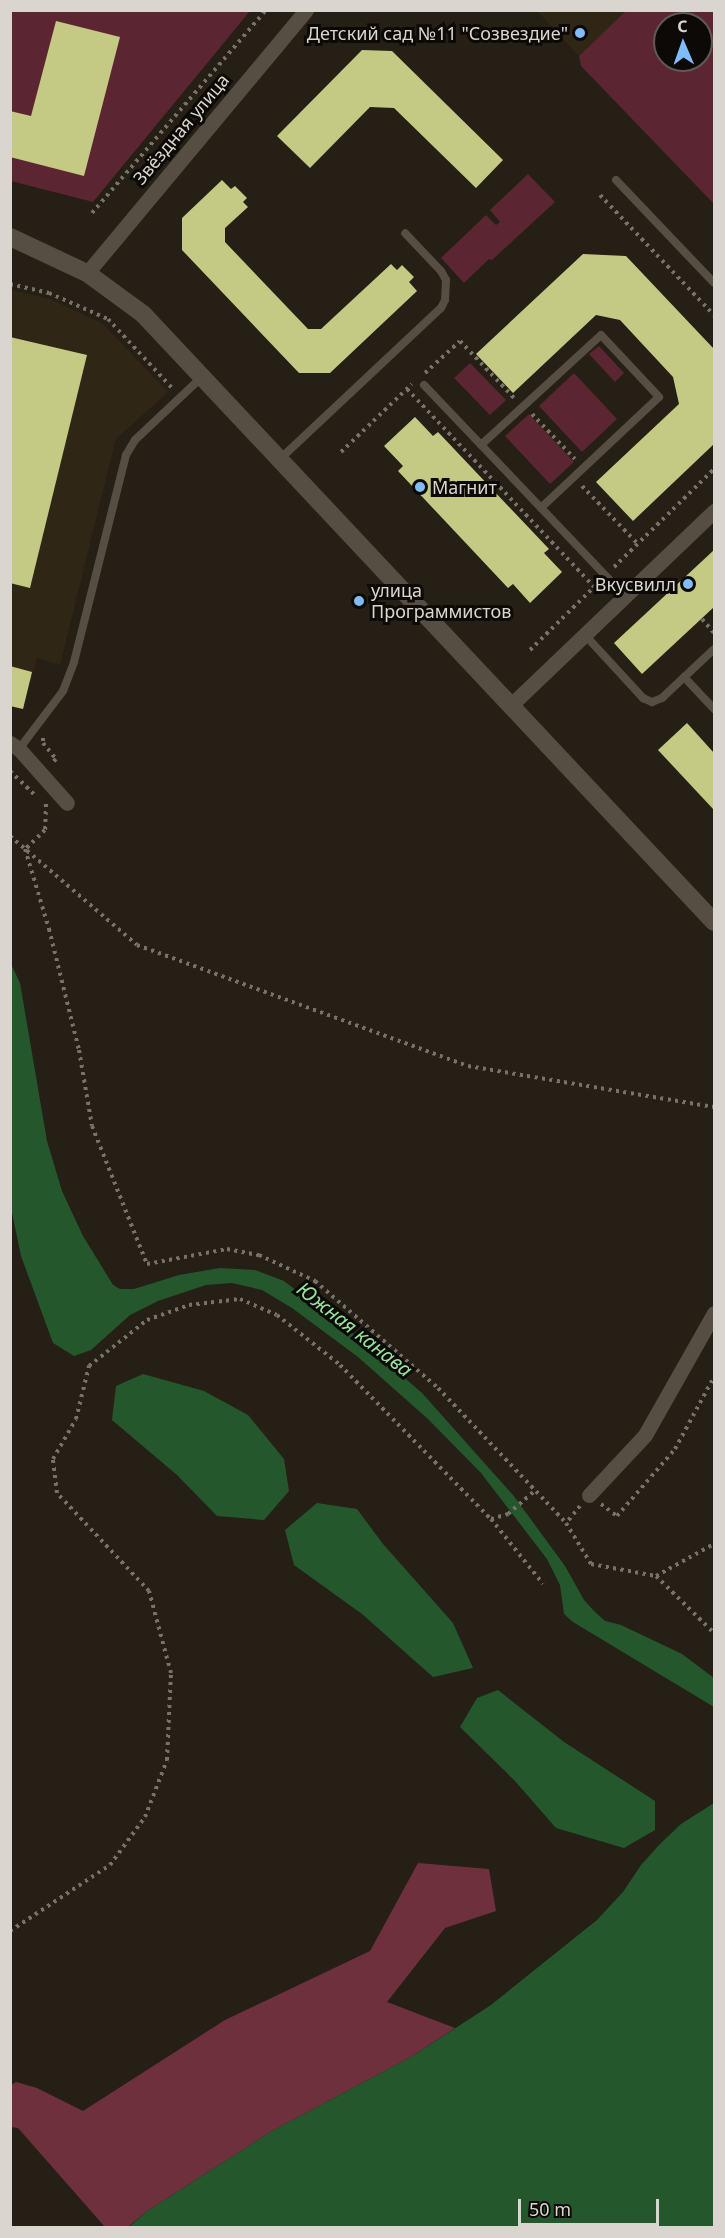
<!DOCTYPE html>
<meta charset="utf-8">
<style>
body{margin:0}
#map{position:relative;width:725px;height:2238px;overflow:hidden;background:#251f15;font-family:"Noto Sans",sans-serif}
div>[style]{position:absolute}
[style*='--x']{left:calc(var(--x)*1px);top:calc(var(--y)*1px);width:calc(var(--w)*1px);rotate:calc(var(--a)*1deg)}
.built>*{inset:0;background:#302616}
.green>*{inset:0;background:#5b2631}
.forest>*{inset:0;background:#6f303e}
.water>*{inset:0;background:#24582c}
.building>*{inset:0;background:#c4ca84}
.path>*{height:4px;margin-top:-2px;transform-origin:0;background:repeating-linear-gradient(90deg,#77726a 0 3px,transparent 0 7.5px)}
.lane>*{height:8px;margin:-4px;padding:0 4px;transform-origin:4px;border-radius:4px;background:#564e43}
.street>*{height:15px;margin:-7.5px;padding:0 7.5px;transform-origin:7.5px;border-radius:7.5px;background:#564e43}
.secondary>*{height:18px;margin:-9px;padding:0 9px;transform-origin:9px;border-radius:9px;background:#564e43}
.dots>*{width:16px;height:16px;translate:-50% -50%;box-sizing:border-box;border:3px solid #0c0906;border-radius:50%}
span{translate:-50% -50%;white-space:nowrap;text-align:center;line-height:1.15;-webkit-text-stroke:6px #0c0906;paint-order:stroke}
.poi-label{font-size:18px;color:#dad6cf}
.right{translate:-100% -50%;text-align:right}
.left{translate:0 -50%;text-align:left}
.street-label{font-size:18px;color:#dad6cf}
.water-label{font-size:20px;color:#97e39e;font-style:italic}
.frame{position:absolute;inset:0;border:12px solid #dad6cf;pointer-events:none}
.north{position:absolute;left:653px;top:12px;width:60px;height:60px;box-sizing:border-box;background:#0c0906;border:2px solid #5e5b56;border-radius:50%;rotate:358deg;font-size:16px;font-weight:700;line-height:24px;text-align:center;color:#dad6cf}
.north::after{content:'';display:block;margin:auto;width:21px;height:27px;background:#81bcfa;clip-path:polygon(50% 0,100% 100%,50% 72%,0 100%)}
.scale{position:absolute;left:518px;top:2199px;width:141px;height:27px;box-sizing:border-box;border:3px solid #dad6cf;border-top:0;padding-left:8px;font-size:18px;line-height:21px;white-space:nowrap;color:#dad6cf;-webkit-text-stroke:4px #0c0906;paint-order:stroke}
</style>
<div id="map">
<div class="built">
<i style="clip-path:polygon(537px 11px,627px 11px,579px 56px)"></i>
<i style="clip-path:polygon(11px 290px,50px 299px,103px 324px,168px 392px,116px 439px,60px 665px,37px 658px,23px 709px,11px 706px)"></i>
</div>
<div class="green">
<i style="clip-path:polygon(evenodd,627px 10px,714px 11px,714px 204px,581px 66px,579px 56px,627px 10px,665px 24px,701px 24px,701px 60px,665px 60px,665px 24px)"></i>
<i style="clip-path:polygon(10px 11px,250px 11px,93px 202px,11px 181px)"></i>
<i style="clip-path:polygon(528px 174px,555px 202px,492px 260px,489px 259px,464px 283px,441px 258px,486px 215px,496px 225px,500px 222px,490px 210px)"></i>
<i style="clip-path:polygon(599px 346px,624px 373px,615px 382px,589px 354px)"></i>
<i style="clip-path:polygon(470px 363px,506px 400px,490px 415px,454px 378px)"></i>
<i style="clip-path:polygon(574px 373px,617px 419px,582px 452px,539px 406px)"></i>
<i style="clip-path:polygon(529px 414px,574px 462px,550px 484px,505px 436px)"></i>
</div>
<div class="forest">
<i style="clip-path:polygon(418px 1863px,489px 1869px,496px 1911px,445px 1928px,387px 2002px,455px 2028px,411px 2057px,272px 2131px,146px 2212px,128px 2227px,105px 2227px,18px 2128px,11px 2127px,11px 2085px,16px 2082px,37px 2088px,83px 2111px,225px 2020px,370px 1951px)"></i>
</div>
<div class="water">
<i style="clip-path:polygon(11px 964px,20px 983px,47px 1141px,62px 1191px,83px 1236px,113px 1285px,120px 1289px,134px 1289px,179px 1275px,220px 1268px,255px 1270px,284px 1281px,361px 1340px,422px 1393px,513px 1495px,565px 1566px,584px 1600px,594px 1611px,605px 1621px,621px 1625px,682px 1654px,714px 1678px,714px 1707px,573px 1622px,564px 1614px,560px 1585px,547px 1559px,481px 1473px,428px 1419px,358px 1357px,292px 1308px,262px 1290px,232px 1283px,206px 1285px,158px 1301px,130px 1315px,91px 1350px,74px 1356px,53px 1343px,21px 1256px,11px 1208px)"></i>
<i style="clip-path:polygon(143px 1374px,204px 1391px,248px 1415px,284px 1459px,289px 1491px,264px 1520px,217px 1516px,177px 1475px,112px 1420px,116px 1386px)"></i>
<i style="clip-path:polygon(317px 1503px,357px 1509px,383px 1544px,453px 1623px,473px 1668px,433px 1677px,362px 1614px,294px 1565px,285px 1530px)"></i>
<i style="clip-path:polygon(498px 1690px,564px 1742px,655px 1801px,655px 1830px,624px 1848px,556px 1828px,515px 1781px,460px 1727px,477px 1698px)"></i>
<i style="clip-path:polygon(714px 1803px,714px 2227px,129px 2227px,146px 2212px,272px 2131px,411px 2057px,491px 2005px,597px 1920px,623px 1892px,641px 1865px,660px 1844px,681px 1824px)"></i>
</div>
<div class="building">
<i style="clip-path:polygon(56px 21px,120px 37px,84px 176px,10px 157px,10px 111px,31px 116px)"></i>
<i style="clip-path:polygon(362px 50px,392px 51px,503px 160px,476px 188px,394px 108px,370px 107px,310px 168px,277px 136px)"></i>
<i style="clip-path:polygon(222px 180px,231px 189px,235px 186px,247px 198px,243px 202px,248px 207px,225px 228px,225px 242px,308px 329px,321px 329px,391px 264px,397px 270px,402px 265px,414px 277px,409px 282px,417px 291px,330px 373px,299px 373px,182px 250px,182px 218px)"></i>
<i style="clip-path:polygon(583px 254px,626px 256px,714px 349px,714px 444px,633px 521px,596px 482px,679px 404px,673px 377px,620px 320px,596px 315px,513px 393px,476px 354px)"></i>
<i style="clip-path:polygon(10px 337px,87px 355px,30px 588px,10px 583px)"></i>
<i style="clip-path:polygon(415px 417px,433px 436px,438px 432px,549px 549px,544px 553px,562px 572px,530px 603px,513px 584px,508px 588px,398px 471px,403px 466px,384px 446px)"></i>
<i style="clip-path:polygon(714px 550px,714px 607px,642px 674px,614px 643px)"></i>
<i style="clip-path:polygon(10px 666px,32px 672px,23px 709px,10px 706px)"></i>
<i style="clip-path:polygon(687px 723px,714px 753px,714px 810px,658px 750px)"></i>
</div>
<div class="path">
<i style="--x:600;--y:195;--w:166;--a:46.5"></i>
<i style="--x:92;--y:213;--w:267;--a:-49.4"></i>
<i style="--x:10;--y:284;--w:40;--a:13"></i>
<i style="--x:49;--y:293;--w:64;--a:23.8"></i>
<i style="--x:108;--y:319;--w:96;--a:47.1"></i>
<i style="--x:425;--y:373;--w:47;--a:-42.4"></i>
<i style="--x:460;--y:341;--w:80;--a:46.5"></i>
<i style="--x:407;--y:389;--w:272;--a:46.6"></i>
<i style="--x:532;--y:414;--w:62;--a:46.3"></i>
<i style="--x:341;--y:452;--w:98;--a:-43.8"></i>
<i style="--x:582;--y:486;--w:81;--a:46"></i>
<i style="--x:614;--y:567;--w:140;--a:-44.4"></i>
<i style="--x:666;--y:580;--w:11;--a:45"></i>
<i style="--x:702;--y:619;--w:18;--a:49"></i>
<i style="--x:530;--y:650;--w:90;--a:-44.5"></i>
<i style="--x:43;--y:738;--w:5;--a:90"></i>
<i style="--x:43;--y:743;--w:21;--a:51"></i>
<i style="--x:56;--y:759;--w:6;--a:135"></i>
<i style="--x:10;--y:771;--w:36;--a:44"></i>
<i style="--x:46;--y:804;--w:26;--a:92"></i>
<i style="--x:45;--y:830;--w:28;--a:136"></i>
<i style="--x:25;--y:849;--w:84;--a:73.3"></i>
<i style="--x:49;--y:929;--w:125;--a:76.1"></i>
<i style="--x:79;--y:1050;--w:77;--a:80.3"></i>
<i style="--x:92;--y:1126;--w:149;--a:68.3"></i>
<i style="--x:147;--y:1264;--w:81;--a:-10.6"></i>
<i style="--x:227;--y:1249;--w:33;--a:11"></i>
<i style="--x:259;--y:1255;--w:62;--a:24.9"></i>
<i style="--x:315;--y:1281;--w:163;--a:41"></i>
<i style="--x:438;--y:1388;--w:186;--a:46.5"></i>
<i style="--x:10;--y:836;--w:167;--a:40.6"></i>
<i style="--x:137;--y:945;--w:352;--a:20.1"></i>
<i style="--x:468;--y:1066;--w:249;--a:9.5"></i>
<i style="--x:601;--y:1504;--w:20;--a:37"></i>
<i style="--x:617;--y:1516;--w:89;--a:-49.1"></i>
<i style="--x:675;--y:1449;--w:82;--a:-61.6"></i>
<i style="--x:580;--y:1506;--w:22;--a:129"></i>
<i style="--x:566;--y:1523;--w:48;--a:58.6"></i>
<i style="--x:591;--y:1564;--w:66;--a:10.5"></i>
<i style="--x:656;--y:1576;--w:66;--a:-28.9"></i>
<i style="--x:491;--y:1519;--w:18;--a:-16"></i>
<i style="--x:508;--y:1514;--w:37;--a:-41"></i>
<i style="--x:656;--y:1576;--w:81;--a:44.5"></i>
<i style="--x:10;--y:1931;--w:120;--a:-33.4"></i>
<i style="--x:110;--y:1865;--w:59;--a:-53.9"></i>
<i style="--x:145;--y:1817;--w:61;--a:-68.9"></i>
<i style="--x:167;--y:1760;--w:87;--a:-87.4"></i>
<i style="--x:171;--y:1673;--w:85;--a:-105"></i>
<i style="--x:149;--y:1591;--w:134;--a:-133.2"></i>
<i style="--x:57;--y:1493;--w:34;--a:-97"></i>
<i style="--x:53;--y:1459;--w:46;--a:-60.1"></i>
<i style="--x:76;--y:1419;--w:55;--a:-76.2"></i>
<i style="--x:89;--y:1366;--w:74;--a:-38.4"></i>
<i style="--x:147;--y:1320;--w:45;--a:-19.7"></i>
<i style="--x:189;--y:1305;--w:51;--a:-6.7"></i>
<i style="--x:240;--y:1299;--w:40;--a:23.4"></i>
<i style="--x:277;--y:1315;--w:80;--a:38.4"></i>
<i style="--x:340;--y:1365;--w:216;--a:45.6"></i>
<i style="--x:491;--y:1519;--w:83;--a:51.3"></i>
</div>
<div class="lane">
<i style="--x:616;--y:180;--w:142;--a:46.4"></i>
<i style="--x:424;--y:385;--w:291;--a:46.4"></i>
<i style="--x:481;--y:445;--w:163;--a:-42.5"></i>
<i style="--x:601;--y:335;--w:85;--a:46.9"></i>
<i style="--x:659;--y:397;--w:162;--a:136.8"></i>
<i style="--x:280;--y:459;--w:221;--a:-43.2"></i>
<i style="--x:441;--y:308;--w:9;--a:-63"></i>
<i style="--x:445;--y:300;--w:20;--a:-87"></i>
<i style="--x:446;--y:280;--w:10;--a:-119"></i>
<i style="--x:441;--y:271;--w:52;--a:-133.5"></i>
<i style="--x:585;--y:635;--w:86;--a:47.4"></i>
<i style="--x:643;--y:698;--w:10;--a:24"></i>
<i style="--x:652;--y:702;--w:11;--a:-22"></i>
<i style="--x:662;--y:698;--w:71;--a:-43.3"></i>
<i style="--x:684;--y:677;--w:44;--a:46.8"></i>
<i style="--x:19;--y:749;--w:73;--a:-52.8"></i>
<i style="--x:63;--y:691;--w:31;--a:-69"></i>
<i style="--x:74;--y:662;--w:213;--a:-75.9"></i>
<i style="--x:126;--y:455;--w:17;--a:-59"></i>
<i style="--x:135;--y:440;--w:93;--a:-43.3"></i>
</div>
<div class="street">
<i style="--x:87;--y:273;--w:342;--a:-50.2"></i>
<i style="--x:511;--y:705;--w:281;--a:-43.7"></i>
<i style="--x:10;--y:743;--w:11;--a:34"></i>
<i style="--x:19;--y:749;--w:72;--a:48.4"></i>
<i style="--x:589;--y:1495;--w:82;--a:-47"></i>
<i style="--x:645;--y:1435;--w:140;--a:-60.5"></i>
</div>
<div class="secondary">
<i style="--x:10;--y:237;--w:85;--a:25.1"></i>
<i style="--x:87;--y:273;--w:69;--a:36.2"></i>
<i style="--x:143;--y:314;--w:834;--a:46.8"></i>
</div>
<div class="dots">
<i style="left:580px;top:33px;background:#81bcfa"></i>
<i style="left:420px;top:487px;background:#81bcfa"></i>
<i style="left:688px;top:584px;background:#81bcfa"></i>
<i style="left:359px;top:601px;background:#81bcfa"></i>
</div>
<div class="poi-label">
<span class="right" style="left:568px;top:33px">Детский сад №11 "Созвездие"</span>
<span class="left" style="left:432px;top:487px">Магнит</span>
<span class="right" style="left:676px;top:584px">Вкусвилл</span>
<span class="left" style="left:371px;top:601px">улица<br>Программистов</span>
</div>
<div class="street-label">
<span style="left:181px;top:129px;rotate:-50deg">Звёздная улица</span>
</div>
<div class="water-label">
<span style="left:355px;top:1329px;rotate:38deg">Южная канава</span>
</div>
<div class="frame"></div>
<div class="north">С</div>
<div class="scale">50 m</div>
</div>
